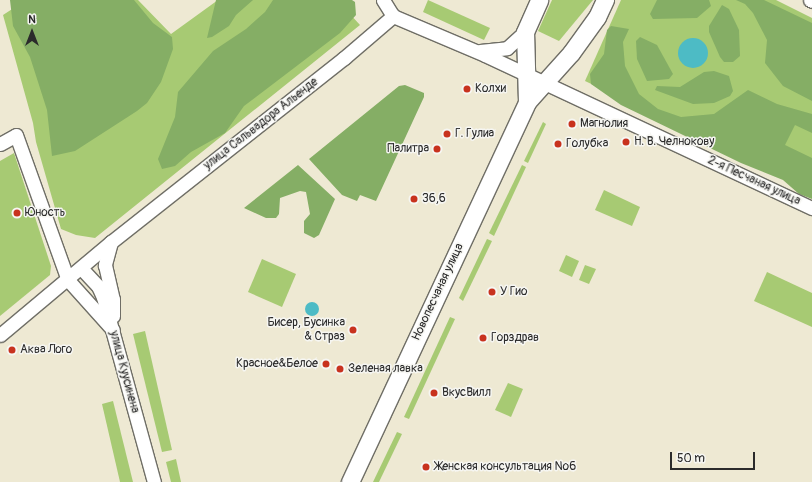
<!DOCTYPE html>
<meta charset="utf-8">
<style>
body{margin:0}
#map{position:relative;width:812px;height:482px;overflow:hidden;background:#eee9d3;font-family:Pangolin,sans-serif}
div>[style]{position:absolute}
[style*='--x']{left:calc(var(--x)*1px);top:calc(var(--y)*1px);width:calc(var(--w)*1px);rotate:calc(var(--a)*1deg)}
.green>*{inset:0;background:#a7ca73}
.forest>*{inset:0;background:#85ae65}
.water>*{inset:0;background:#4dbbc5}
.round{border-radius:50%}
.roads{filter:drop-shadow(1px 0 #6f6e66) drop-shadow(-1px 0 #6f6e66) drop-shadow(0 1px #6f6e66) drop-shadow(0 -1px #6f6e66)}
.minor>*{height:13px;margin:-6.5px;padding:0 6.5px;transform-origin:6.5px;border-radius:6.5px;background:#fff}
.major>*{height:17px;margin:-8.5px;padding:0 8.5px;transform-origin:8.5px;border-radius:8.5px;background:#fff}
.dots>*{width:11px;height:11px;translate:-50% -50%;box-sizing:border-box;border:2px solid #f6f6f2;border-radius:50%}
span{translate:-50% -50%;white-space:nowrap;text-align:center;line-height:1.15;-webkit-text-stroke:3px #f6f6f2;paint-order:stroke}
.poi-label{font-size:12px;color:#2b2b2b}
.left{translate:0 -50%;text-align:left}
.right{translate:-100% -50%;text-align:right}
.street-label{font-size:12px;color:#2b2b2b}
.north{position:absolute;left:12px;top:12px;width:40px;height:40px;-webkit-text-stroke:3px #f6f6f2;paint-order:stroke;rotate:0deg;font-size:11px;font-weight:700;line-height:16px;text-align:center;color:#2b2b2b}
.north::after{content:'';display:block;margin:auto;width:14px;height:18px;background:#2b2b2b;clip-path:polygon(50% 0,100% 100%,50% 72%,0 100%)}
.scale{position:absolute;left:670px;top:452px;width:85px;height:18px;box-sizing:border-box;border:2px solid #2b2b2b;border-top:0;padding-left:5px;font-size:12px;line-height:14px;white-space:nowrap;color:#2b2b2b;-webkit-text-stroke:3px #f6f6f2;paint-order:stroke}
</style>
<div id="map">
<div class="green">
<i style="clip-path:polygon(26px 0,138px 0,171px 34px,218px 0,337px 0,360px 25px,95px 238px,76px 235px,61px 229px,36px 142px,33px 123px,3px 15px)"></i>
<i style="clip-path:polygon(428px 0,490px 28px,484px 40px,423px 12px)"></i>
<i style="clip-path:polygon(552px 0,593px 0,559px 41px,538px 31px)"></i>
<i style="clip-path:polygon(621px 0,776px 0,812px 18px,812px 188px,585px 81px)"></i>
<i style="clip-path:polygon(543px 122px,546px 124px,528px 163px,524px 161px)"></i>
<i style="clip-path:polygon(14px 153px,51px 266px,50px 275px,0 316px,0 161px)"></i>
<i style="clip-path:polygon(522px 165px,526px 167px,494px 236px,489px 233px)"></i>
<i style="clip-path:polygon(604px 190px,640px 207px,632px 226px,595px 210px)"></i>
<i style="clip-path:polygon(487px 239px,492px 241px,463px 301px,459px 298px)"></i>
<i style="clip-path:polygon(566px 255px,579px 261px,572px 277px,559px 271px)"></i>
<i style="clip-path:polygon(262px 259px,296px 274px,282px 307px,248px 292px)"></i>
<i style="clip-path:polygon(585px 265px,596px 269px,589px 284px,579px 280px)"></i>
<i style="clip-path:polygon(767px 272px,812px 293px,812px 327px,754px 301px)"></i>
<i style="clip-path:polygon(450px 317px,455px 319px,409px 419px,404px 417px)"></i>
<i style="clip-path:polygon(145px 331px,172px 450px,162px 452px,133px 334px)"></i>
<i style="clip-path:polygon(508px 383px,523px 389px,511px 417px,495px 410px)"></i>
<i style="clip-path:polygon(113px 401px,133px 482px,120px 482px,102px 404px)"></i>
<i style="clip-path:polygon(397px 432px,402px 434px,379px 482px,373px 482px)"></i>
<i style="clip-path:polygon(176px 459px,181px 482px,171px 482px,166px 462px)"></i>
</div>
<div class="forest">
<i style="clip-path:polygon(10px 0,134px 0,153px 23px,172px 37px,173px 49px,161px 82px,147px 103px,137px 111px,75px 151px,52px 156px,47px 110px,30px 57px,13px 26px)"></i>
<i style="clip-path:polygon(216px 0,253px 0,236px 15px,229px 26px,212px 37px,207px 38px)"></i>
<i style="clip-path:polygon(273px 0,352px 0,355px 2px,356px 15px,340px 33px,244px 106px,225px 133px,191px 152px,175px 166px,162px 169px,158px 159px,175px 117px,178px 92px,213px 51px,246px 29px,265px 12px)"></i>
<i style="clip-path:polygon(657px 0,709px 0,711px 6px,697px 18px,653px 19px,650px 14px)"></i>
<i style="clip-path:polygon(736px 0,764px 0,812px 23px,812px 101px,783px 86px,765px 63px,767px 40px,753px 13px,745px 4px)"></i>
<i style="clip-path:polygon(722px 5px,729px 9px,739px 30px,740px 56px,733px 62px,724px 62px,720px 57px,709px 32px,709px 26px)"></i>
<i style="clip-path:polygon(611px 26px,629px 29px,623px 42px,625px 66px,639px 94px,658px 109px,681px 117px,714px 114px,748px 90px,777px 104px,812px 114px,812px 133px,795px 125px,785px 145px,812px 158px,812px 199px,799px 194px,783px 180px,741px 163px,621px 105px,591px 84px,590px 74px,604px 54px,607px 30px)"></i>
<i style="clip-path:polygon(640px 37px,657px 45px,673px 74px,669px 79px,647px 81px,637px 59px,636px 41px)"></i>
<i style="clip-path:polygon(714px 71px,729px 76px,733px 91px,730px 96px,714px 103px,693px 104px,655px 90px,657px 86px,680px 87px,704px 72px)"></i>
<i style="clip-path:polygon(405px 85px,424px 93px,424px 97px,376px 201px,360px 195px,357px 201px,342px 195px,309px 159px,399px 86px)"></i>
<i style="clip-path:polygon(298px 165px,335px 199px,319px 235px,314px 238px,304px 233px,304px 221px,310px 214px,306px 192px,300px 191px,280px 198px,279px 214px,276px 218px,266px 218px,244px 208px)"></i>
</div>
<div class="water">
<i class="round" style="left:678px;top:38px;width:30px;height:30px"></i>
<i class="round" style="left:305px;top:302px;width:14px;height:14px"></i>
</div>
<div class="roads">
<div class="minor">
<i style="--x:383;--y:0;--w:19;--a:58"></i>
<i style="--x:810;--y:0;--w:2;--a:27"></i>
<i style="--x:393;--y:16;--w:100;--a:23"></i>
<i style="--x:485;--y:55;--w:361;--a:25.1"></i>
<i style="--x:480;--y:51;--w:27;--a:-6"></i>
<i style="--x:507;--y:48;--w:24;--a:-42"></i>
<i style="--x:0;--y:144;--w:18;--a:-29"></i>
<i style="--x:16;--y:135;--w:154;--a:70.3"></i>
<i style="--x:68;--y:280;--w:67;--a:48"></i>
<i style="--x:111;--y:242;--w:24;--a:105"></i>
<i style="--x:105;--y:265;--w:35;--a:77"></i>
<i style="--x:113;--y:299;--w:17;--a:90"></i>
<i style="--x:81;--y:268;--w:25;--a:47"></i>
<i style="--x:98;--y:286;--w:12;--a:66"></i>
<i style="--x:103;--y:297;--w:192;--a:74.6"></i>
<i style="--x:0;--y:335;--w:145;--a:-40"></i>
<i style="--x:111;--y:242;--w:297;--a:-38.3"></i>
<i style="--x:344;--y:58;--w:65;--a:-40.6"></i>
</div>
<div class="major">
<i style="--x:527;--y:102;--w:70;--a:-91.6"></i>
<i style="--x:525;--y:32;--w:35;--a:-66"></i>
<i style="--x:350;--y:482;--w:419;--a:-65"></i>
<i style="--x:527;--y:102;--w:66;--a:-48.1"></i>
<i style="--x:571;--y:53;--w:44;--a:-54.2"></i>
<i style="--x:597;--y:17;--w:19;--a:-65"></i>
</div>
</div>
<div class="dots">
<i style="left:467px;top:89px;background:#c8321e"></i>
<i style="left:572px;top:124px;background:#c8321e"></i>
<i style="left:447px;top:134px;background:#c8321e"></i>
<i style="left:626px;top:142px;background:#c8321e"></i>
<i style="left:558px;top:144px;background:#c8321e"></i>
<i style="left:437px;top:149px;background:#c8321e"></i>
<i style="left:414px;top:199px;background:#c8321e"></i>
<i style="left:17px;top:213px;background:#c8321e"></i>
<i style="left:492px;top:292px;background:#c8321e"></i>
<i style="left:353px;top:330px;background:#c8321e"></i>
<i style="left:483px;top:338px;background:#c8321e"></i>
<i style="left:12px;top:350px;background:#c8321e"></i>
<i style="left:326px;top:364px;background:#c8321e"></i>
<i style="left:340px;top:369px;background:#c8321e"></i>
<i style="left:434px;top:393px;background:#c8321e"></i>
<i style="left:426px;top:467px;background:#c8321e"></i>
</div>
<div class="poi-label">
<span class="left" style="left:475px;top:89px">Колхи</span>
<span class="left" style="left:580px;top:124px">Магнолия</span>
<span class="left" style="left:455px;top:134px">Г. Гулиа</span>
<span class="left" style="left:634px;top:142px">Н. В. Челнокову</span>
<span class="left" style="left:566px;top:144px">Голубка</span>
<span class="right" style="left:429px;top:149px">Палитра</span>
<span class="left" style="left:422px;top:199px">36,6</span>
<span class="left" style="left:25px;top:213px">Юность</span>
<span class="left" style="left:500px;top:292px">У Гио</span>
<span class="right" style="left:345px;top:330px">Бисер, Бусинка<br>&amp; Страз</span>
<span class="left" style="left:491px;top:338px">Горздрав</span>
<span class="left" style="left:20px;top:350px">Аква Лого</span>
<span class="right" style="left:318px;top:364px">Красное&amp;Белое</span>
<span class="left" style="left:348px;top:369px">Зеленая лавка</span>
<span class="left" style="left:442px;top:393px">ВкусВилл</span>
<span class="left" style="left:435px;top:467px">Женская консультация №6</span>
</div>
<div class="street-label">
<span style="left:261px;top:124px;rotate:-38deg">улица Сальвадора Альенде</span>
<span style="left:754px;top:181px;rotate:25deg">2-я Песчаная улица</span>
<span style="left:438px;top:292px;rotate:-65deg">Новопесчаная улица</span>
<span style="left:124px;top:372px;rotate:75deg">улица Куусинена</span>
</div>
<div class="north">N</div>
<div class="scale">50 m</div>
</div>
